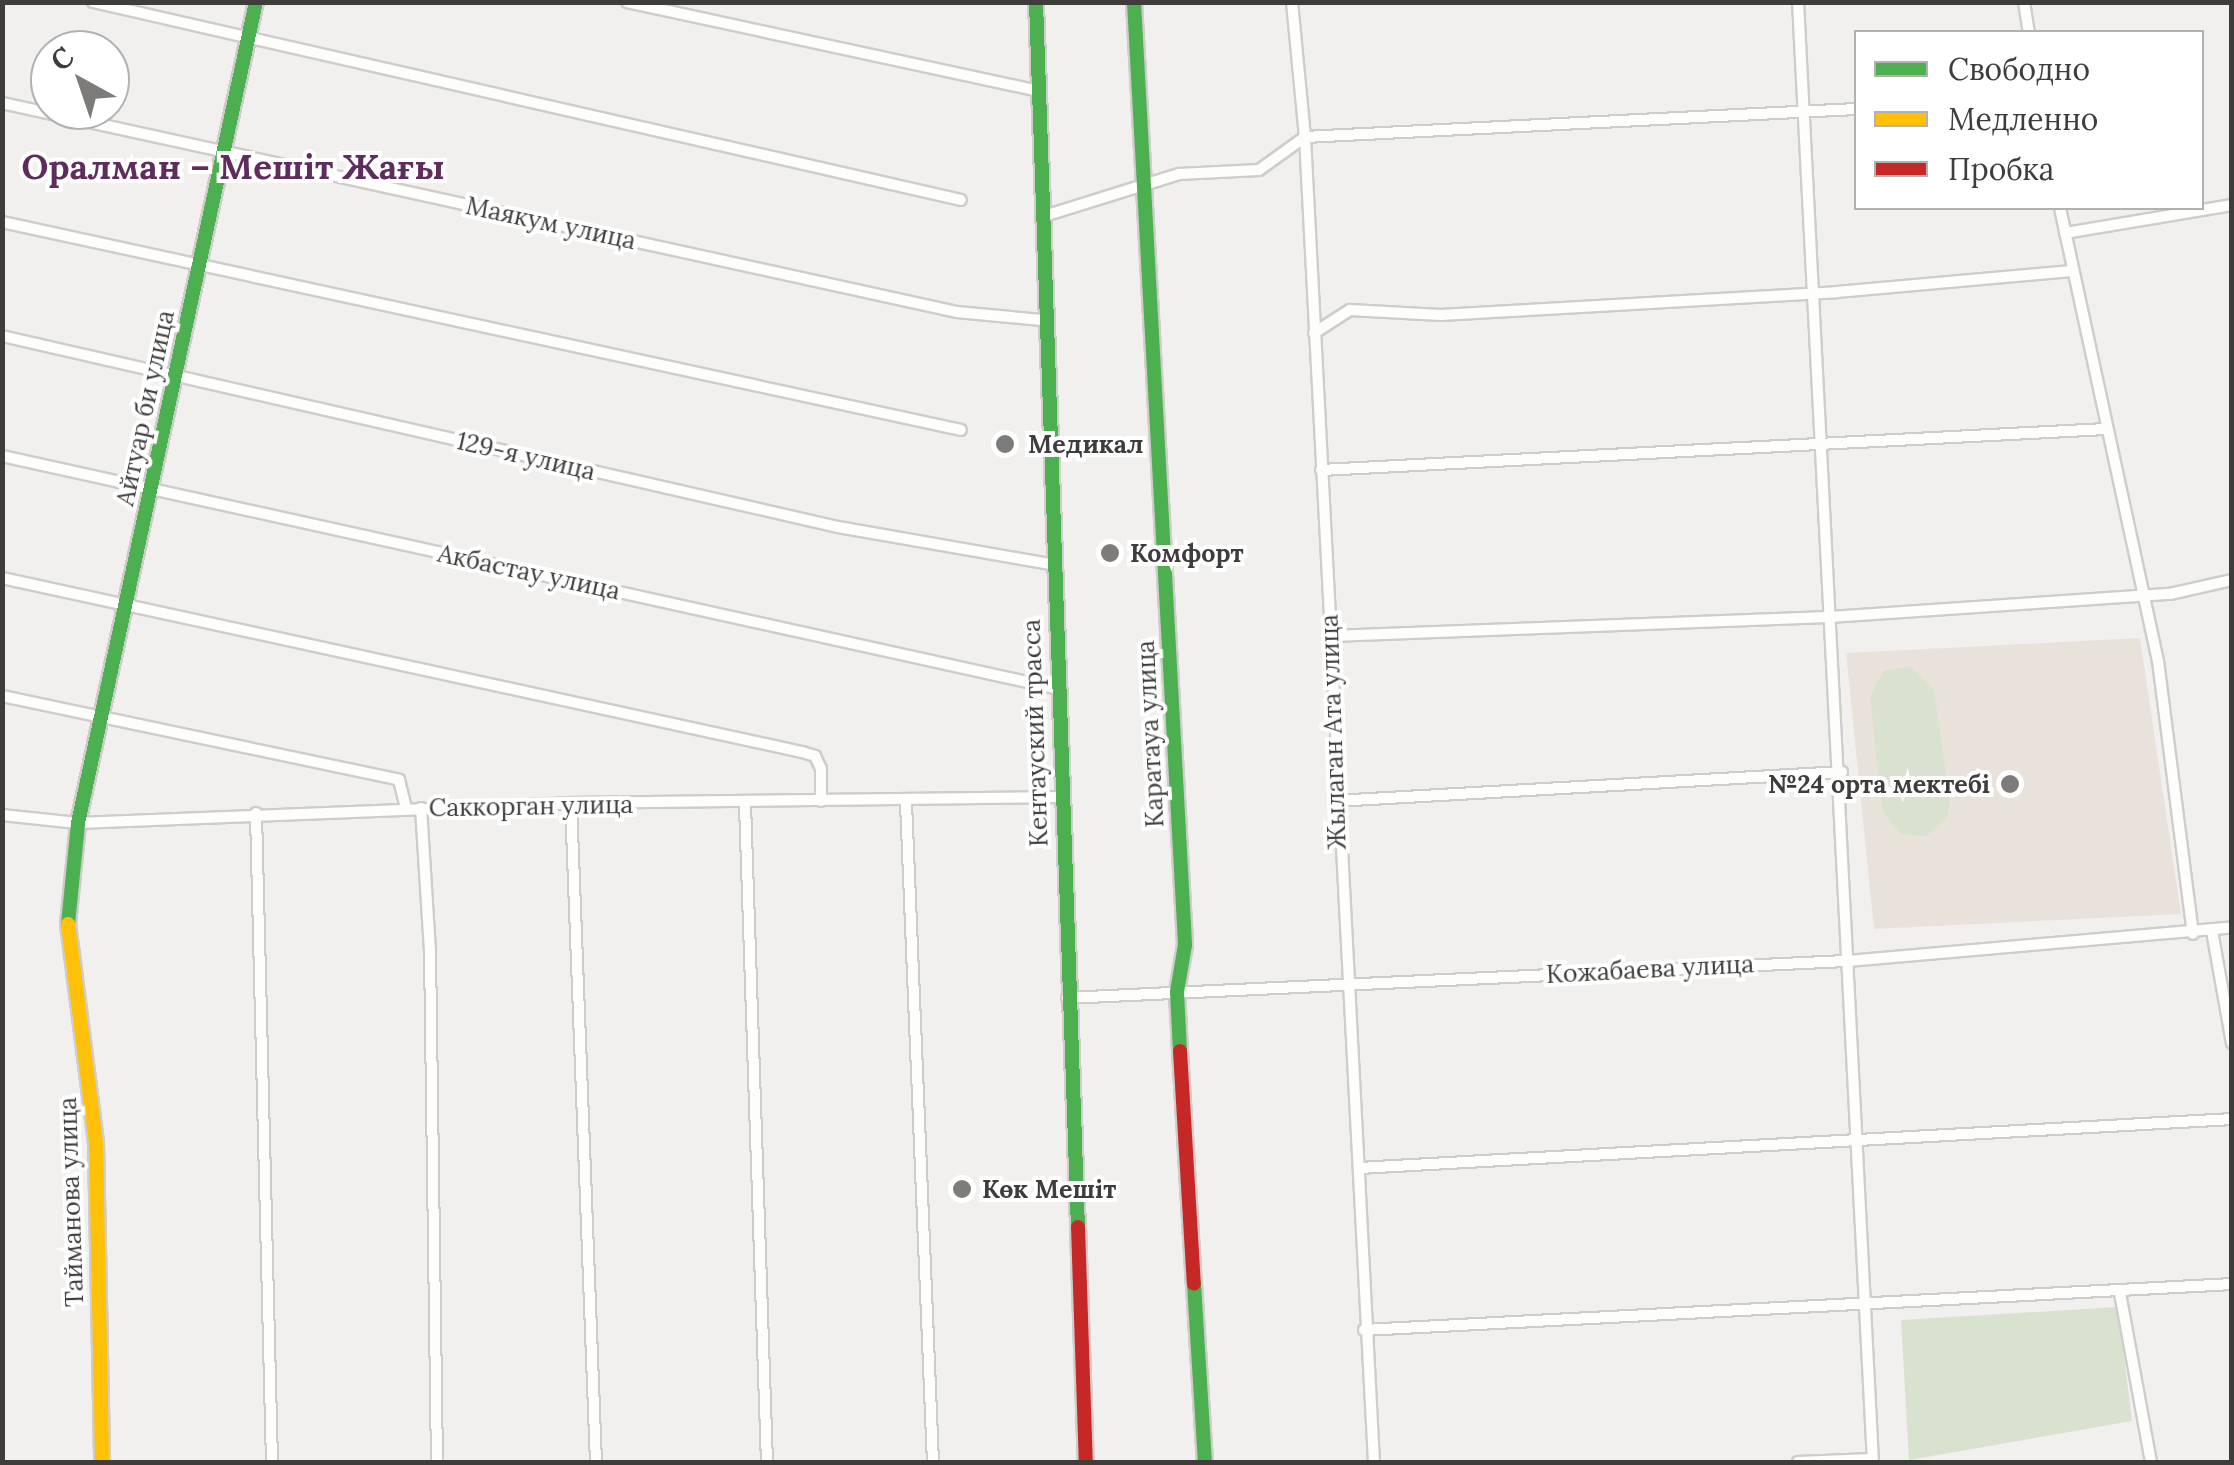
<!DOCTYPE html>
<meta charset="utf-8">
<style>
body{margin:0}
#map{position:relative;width:2234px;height:1465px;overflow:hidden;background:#f2f0ee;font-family:Lora,serif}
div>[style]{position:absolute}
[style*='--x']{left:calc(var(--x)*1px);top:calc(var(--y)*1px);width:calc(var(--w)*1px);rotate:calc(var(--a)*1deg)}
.built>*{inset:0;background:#e8e2db}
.green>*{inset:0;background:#d8e2cf}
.roads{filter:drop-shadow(2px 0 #cfcdcc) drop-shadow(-2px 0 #cfcdcc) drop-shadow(0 2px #cfcdcc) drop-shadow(0 -2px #cfcdcc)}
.street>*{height:10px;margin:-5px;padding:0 5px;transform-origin:5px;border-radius:5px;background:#fdfdfc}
.fast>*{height:14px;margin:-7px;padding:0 7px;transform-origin:7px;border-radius:7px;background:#4caf50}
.slow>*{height:14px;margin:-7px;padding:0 7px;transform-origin:7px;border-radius:7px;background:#ffc107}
.jam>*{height:14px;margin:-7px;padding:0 7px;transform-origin:7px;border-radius:7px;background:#c62828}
.dots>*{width:28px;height:28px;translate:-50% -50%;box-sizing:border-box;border:5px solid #fff;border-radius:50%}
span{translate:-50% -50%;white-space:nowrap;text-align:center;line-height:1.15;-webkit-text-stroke:8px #fff;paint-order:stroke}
.street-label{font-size:25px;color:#3e3d3b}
.poi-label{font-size:25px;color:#3e3d3b;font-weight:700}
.left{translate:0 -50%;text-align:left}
.right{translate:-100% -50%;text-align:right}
.district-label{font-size:35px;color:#5e2c5d;font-weight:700}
.frame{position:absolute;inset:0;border:5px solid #3e3d3b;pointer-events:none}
.legend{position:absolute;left:1854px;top:30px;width:350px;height:180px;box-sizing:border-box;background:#fff;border:2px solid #b2b1b1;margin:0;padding:12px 18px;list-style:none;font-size:30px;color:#3e3d3b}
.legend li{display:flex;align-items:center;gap:20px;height:50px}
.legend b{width:50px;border:2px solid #b2b1b1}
.north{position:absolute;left:30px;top:30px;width:100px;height:100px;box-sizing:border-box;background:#fff;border:2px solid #b2b1b1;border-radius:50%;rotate:320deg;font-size:28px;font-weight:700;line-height:40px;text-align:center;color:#3e3d3b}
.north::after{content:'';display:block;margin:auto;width:35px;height:45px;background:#7d7c7a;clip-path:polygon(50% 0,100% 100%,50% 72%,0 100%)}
</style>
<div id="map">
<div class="built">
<i style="clip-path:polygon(2140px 638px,2181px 914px,1874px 929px,1846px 653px)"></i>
</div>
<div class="green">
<i style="clip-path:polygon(1910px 666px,1934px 690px,1950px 801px,1947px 818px,1926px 836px,1900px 834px,1882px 810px,1870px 697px,1883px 671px)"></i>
<i style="clip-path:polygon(2118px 1307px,2132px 1421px,1909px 1460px,1901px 1320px)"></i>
</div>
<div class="roads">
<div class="street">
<i style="--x:93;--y:2;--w:890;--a:12.85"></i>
<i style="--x:627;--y:2;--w:421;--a:12.2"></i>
<i style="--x:1292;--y:2;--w:136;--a:84.5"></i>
<i style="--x:1305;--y:137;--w:1327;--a:87.02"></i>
<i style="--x:1798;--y:2;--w:1462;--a:87.06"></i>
<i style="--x:2024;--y:2;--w:30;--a:81"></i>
<i style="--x:2;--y:103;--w:978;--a:12.34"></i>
<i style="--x:957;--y:312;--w:85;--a:5.4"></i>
<i style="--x:2060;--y:208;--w:463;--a:77.8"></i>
<i style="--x:2158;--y:661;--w:275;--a:82.7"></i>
<i style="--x:1041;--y:217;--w:145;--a:-17.3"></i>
<i style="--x:1179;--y:174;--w:80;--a:-2.9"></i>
<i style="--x:1259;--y:170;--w:57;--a:-35.7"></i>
<i style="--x:1305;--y:137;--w:552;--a:-2.91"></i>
<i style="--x:2;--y:222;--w:981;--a:12.24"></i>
<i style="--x:2065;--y:233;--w:169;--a:-9.5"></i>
<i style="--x:1314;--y:333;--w:43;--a:-32.6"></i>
<i style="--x:1350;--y:310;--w:91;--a:3.1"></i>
<i style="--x:1441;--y:315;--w:396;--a:-3.3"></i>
<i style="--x:1836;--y:292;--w:237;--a:-5.1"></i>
<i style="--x:2;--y:336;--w:858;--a:12.87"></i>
<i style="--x:838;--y:527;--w:216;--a:9.9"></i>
<i style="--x:2;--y:456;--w:1078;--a:12.43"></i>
<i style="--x:1321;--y:470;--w:786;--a:-2.99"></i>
<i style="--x:2;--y:578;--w:819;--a:12.27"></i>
<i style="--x:802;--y:752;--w:14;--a:17"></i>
<i style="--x:815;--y:756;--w:14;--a:65"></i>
<i style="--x:821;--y:769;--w:32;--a:90"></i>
<i style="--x:1330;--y:636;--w:500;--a:-2.18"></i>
<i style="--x:1830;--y:617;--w:341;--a:-3.9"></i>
<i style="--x:2170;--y:594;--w:64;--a:-12.7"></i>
<i style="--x:2;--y:696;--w:406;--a:11.9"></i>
<i style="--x:399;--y:780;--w:29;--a:76"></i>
<i style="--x:1335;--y:801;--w:508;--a:-3.27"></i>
<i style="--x:906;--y:802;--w:661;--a:87.66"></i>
<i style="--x:571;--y:803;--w:659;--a:87.83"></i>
<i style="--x:745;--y:804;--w:658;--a:88.09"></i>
<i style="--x:421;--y:808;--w:142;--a:86.4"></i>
<i style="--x:430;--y:950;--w:512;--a:89.22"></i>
<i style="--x:256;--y:813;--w:649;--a:88.59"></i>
<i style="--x:2;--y:815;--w:76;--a:6"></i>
<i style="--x:78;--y:823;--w:493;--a:-2.3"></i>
<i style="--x:571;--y:803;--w:488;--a:-0.7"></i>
<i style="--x:2212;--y:931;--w:114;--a:79.9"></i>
<i style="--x:1067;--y:998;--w:781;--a:-2.72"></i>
<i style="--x:1847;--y:961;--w:386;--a:-5"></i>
<i style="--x:1359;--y:1168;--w:874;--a:-3.21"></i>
<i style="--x:2120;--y:1293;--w:172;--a:79.6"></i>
<i style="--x:1364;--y:1330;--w:869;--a:-3.03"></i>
<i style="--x:1798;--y:1462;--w:74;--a:-2.3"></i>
</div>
<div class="fast">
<i style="--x:1036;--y:2;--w:1226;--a:88.04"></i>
<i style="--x:1134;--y:2;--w:944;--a:86.9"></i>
<i style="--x:1185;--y:945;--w:48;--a:99.7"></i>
<i style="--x:1177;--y:992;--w:59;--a:87.1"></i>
<i style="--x:68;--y:924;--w:101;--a:-84.3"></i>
<i style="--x:78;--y:823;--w:840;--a:-77.77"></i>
<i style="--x:1194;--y:1284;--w:178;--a:86.5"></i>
</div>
<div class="slow">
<i style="--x:68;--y:924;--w:221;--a:82.7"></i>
<i style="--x:96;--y:1143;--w:319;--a:88.9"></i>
</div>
<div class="jam">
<i style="--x:1180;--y:1051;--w:233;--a:86.6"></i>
<i style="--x:1078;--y:1227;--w:235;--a:88.1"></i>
</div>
</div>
<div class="dots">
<i style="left:1005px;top:444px;background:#7d7c7a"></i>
<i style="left:1110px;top:553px;background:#7d7c7a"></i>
<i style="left:2010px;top:784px;background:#7d7c7a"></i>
<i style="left:962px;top:1189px;background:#7d7c7a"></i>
</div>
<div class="street-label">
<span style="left:551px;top:223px;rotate:12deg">Маякум улица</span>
<span style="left:145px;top:408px;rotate:-78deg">Айтуар би улица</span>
<span style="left:526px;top:456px;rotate:13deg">129-я улица</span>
<span style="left:529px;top:572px;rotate:12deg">Акбастау улица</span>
<span style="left:1333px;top:732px;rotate:-92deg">Жылаган Ата улица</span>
<span style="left:1035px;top:733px;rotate:-92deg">Кентауский трасса</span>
<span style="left:1150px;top:734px;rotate:-93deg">Каратауа улица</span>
<span style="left:531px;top:806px;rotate:-1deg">Саккорган улица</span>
<span style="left:1650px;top:969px;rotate:-3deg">Кожабаева улица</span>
<span style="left:71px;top:1202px;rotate:-92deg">Тайманова улица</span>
</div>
<div class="poi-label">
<span class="left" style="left:1028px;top:444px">Медикал</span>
<span class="left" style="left:1130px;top:553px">Комфорт</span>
<span class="right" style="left:1990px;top:784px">№24 орта мектебі</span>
<span class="left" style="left:982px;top:1189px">Көк Мешіт</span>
</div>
<div class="district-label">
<span style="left:233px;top:167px">Оралман – Мешіт Жағы</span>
</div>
<div class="frame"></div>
<ul class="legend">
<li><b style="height:12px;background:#4caf50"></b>Свободно</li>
<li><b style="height:12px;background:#ffc107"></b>Медленно</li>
<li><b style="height:12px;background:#c62828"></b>Пробка</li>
</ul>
<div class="north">С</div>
</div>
